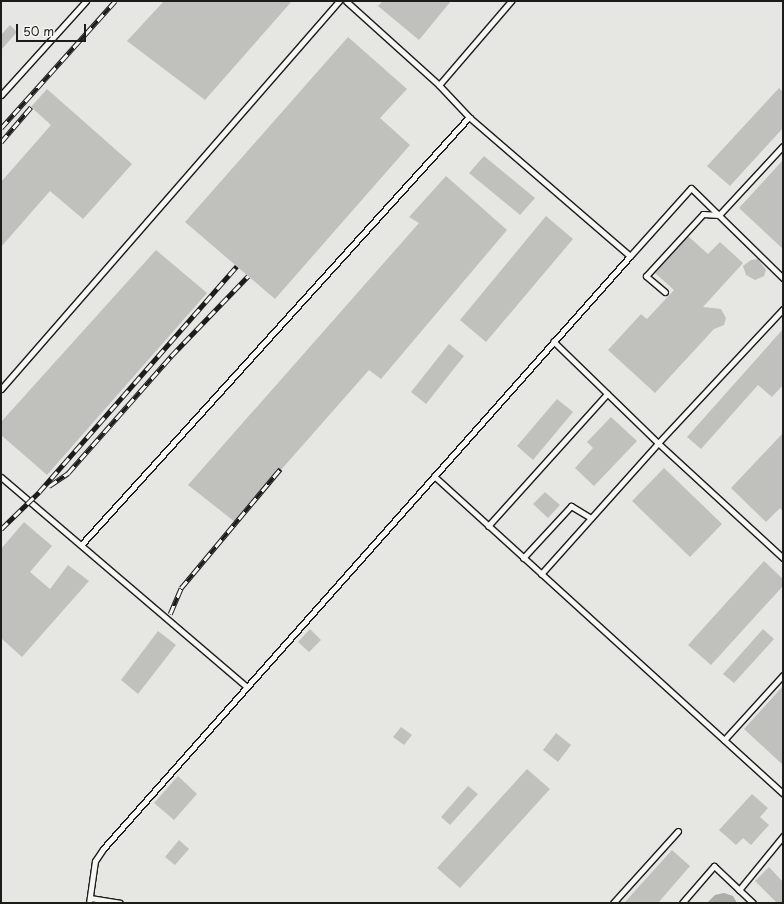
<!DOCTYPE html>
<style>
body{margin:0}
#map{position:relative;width:784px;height:904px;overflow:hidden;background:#f6f6f2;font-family:"Playpen Sans",sans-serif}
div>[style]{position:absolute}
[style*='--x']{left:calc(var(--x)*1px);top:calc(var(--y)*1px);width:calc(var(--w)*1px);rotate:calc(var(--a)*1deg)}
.built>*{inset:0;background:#e6e6e2}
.water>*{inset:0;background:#acaca9}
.building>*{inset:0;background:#c0c0bd}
.roads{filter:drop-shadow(1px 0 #1c1c1c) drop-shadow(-1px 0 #1c1c1c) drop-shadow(0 1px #1c1c1c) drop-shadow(0 -1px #1c1c1c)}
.service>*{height:5px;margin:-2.5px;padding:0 2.5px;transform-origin:2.5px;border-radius:2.5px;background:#f6f6f2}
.rail>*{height:4.5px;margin-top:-2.25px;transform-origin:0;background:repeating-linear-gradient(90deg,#f6f6f2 0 9px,#1c1c1c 0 18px);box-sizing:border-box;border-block:1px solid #1c1c1c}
span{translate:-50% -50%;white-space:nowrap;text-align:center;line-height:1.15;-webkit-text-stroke:3px #f6f6f2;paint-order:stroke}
.frame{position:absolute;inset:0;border:2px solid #1c1c1c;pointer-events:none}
.scale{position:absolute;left:16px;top:24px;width:70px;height:18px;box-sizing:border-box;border:2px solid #1c1c1c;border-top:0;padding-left:5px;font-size:12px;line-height:14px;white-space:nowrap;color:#1c1c1c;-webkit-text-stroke:3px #f6f6f2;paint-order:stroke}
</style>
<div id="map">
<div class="built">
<i style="clip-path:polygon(1px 1px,783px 1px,783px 903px,1px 903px)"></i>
</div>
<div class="water">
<i style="clip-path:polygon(724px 893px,733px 896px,737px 903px,707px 903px,715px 895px)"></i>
</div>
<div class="building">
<i style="clip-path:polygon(164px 1px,292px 1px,205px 100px,127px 41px)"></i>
<i style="clip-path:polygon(383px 1px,451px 1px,419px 40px,378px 6px)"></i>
<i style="clip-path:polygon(10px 25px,17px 32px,1px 50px,1px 35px)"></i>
<i style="clip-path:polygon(348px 37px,407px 89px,380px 118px,410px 145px,275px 299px,185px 222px)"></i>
<i style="clip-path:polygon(779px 88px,783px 92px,783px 128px,730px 186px,707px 166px)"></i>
<i style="clip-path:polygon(47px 89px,132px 164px,83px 219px,50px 191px,1px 247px,1px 182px,51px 125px,31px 107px)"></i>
<i style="clip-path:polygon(484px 156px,535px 198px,520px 215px,469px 173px)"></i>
<i style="clip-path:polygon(783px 160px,783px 249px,739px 208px)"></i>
<i style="clip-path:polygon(446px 176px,507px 230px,381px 379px,369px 370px,235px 522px,188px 485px,419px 223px,409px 217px)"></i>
<i style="clip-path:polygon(546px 216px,573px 239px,486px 342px,460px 320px)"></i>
<i style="clip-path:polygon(688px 236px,708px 254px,720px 242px,743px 263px,703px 307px,721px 309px,726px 318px,724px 325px,714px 329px,655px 393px,608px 350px,641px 314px,647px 319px,674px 290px,655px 273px)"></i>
<i style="clip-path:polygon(156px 250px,207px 293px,47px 475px,1px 435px,1px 422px)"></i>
<i style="clip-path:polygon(758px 259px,766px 270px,764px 276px,755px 280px,746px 275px,743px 266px,751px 260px)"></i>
<i style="clip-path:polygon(783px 329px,783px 385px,772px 397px,758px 385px,701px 449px,687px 437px)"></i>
<i style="clip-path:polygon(449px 344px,464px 356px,426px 404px,411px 392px)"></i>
<i style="clip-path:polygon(557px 399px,573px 412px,533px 460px,517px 446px)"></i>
<i style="clip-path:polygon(611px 417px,637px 441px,594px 486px,575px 468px,593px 448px,587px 442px)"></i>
<i style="clip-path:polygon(783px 433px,783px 512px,780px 508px,766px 522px,731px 488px)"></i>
<i style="clip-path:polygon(664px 468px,722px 524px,690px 557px,632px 501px)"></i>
<i style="clip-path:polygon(545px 492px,560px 505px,548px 518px,533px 504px)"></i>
<i style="clip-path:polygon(24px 522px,52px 546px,30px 572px,50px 589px,68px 565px,89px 581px,22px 657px,1px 638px,1px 549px)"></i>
<i style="clip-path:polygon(764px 561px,783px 579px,783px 586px,711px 665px,688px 645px)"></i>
<i style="clip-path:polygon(310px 629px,321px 640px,309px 652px,298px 642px)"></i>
<i style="clip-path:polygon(763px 629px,774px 639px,734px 683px,723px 674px)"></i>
<i style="clip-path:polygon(158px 631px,176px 645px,138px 694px,121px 680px)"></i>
<i style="clip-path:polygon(783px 686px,783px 765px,744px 729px)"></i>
<i style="clip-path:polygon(401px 727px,412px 735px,404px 745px,393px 737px)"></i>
<i style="clip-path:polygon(556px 733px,571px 745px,558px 762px,543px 750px)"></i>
<i style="clip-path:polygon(527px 769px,550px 789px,460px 888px,437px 868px)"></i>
<i style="clip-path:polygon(178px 776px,197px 794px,174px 820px,154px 803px)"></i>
<i style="clip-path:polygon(468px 786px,478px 794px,450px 825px,441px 817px)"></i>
<i style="clip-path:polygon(752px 794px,768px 808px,760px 817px,769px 825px,751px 845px,743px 838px,736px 845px,719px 830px)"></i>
<i style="clip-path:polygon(179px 840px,189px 849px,175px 865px,165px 857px)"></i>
<i style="clip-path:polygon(672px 850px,690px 866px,658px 903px,624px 903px)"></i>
<i style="clip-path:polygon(769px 867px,783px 882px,783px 903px,777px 903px,755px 881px)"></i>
</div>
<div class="roads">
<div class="service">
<i style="--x:439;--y:85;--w:111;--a:-49.4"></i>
<i style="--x:1;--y:95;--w:127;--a:-47.9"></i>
<i style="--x:630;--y:256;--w:91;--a:-48.1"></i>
<i style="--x:691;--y:188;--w:129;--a:44.4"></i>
<i style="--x:665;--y:292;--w:25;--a:-140"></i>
<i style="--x:646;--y:276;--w:84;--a:-47.4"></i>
<i style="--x:703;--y:214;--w:16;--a:4"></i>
<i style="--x:719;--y:215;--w:94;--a:-47.2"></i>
<i style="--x:783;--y:309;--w:183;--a:133"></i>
<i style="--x:658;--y:443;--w:170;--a:42.6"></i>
<i style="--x:1;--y:389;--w:515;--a:-48.94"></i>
<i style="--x:434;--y:476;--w:472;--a:42.3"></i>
<i style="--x:1;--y:477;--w:323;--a:40.5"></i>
<i style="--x:488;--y:526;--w:178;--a:-48"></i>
<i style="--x:81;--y:545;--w:578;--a:-47.81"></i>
<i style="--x:523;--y:558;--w:71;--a:-47.3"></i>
<i style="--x:571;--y:506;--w:23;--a:31"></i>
<i style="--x:541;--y:574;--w:176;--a:-48.2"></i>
<i style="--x:658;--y:443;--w:146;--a:-135.8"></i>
<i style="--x:724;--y:740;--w:88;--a:-47.8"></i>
<i style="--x:739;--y:890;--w:70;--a:-50.8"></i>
<i style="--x:90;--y:898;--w:30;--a:9"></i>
<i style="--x:89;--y:903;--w:42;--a:-81.9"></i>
<i style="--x:95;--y:861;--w:14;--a:-56"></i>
<i style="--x:103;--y:849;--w:793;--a:-48.37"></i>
<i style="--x:630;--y:256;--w:213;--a:-139.2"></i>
<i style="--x:469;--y:117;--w:44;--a:-133.2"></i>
<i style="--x:439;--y:85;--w:125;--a:-137.9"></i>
<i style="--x:613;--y:903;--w:97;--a:-47.9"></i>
<i style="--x:682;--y:903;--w:49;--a:-49.1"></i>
<i style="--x:714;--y:866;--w:54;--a:43.5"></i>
</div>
</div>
<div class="rail">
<i style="--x:1;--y:128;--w:171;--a:-48.1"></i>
<i style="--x:1;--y:142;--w:46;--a:-49.4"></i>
<i style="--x:49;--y:486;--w:23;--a:-34"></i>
<i style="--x:68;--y:473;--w:156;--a:-48.6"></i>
<i style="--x:171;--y:356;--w:111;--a:-46.1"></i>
<i style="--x:1;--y:529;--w:53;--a:-44.2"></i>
<i style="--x:39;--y:492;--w:300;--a:-48.8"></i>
<i style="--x:170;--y:614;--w:28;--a:-67"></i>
<i style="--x:181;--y:588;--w:155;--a:-50.2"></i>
</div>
<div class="frame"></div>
<div class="scale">50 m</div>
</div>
